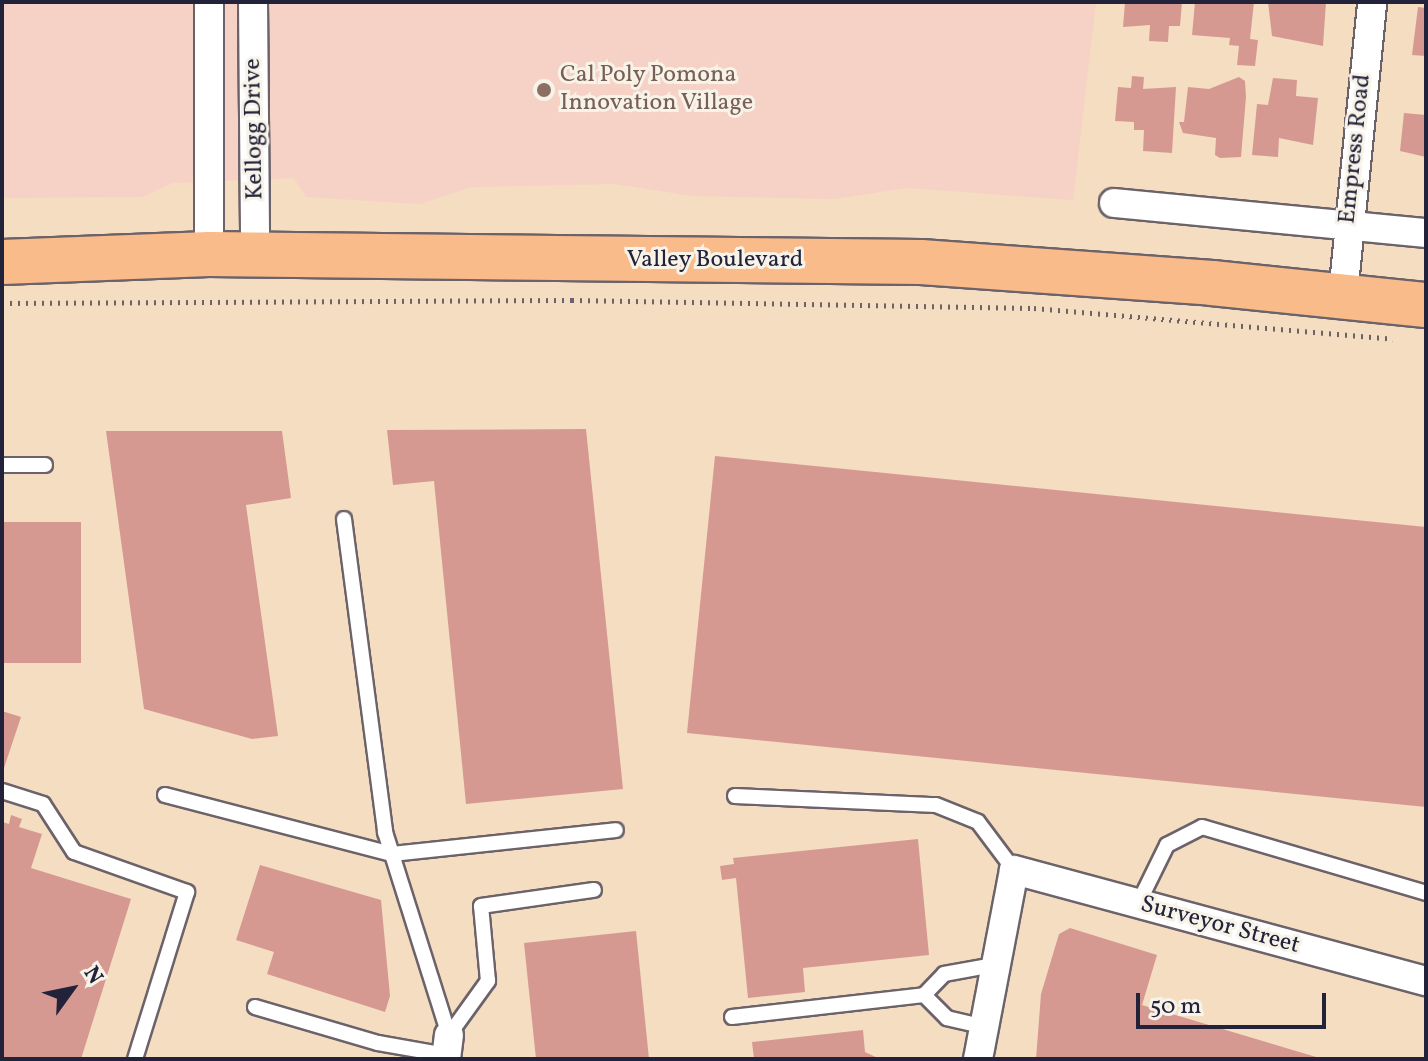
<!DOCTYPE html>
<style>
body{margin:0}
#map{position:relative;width:1428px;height:1061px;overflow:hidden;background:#f4ddc1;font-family:Vollkorn,serif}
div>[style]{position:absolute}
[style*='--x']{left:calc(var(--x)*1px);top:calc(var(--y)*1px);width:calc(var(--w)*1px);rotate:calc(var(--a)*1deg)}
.built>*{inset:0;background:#f6d1c5}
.building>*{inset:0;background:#d69992}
.path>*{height:5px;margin-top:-2.5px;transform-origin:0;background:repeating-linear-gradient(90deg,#6c636a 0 2px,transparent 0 8px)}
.roads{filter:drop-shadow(2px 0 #6c636a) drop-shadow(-2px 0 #6c636a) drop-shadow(0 2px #6c636a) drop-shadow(0 -2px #6c636a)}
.service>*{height:14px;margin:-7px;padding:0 7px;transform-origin:7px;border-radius:7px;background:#fff}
.minor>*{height:28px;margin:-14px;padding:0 14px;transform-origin:14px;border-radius:14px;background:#fff}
.primary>*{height:44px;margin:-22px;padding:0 22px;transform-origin:22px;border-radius:22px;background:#fabb8b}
.dots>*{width:22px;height:22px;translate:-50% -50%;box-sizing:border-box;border:4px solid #f7f3e8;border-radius:50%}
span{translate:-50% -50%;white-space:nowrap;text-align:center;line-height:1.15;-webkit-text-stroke:6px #f7f3e8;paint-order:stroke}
.education-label{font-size:24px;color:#785e54}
.left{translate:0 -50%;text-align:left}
.street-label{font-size:24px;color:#22223b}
.frame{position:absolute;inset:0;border:4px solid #22223b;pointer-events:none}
.north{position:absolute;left:32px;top:949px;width:80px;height:80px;-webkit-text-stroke:6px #f7f3e8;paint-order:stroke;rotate:57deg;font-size:22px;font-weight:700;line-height:32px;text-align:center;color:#22223b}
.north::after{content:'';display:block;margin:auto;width:28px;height:36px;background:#22223b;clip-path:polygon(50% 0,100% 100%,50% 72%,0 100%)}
.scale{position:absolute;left:1136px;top:993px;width:190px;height:36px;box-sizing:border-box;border:4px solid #22223b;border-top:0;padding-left:10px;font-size:24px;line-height:28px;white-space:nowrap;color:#22223b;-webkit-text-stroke:6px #f7f3e8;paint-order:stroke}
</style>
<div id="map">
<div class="built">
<i style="clip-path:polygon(2px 2px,1096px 2px,1073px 200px,907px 188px,834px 199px,693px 196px,614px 184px,472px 187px,420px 204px,306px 197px,294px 178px,173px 183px,142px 197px,2px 198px)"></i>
</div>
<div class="building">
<i style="clip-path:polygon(1125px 2px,1182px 2px,1180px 26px,1169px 26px,1168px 42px,1149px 41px,1150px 25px,1123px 27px)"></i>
<i style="clip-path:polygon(1195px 2px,1254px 2px,1250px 39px,1258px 40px,1255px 66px,1237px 65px,1239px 46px,1229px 45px,1230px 38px,1192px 35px)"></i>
<i style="clip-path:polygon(1268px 2px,1326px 2px,1323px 46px,1272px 36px)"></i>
<i style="clip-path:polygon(1418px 7px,1426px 8px,1426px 56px,1412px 55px)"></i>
<i style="clip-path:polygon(1132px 76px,1144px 77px,1143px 89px,1176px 87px,1172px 153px,1143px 151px,1144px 130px,1134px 130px,1134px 122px,1115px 121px,1118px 87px,1131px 88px)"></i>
<i style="clip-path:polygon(1239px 77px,1245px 81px,1246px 97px,1241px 157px,1220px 158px,1215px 155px,1216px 138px,1183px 133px,1179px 122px,1184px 122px,1188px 87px,1209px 89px)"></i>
<i style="clip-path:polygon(1273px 78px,1297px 80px,1296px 96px,1318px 98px,1313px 145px,1279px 138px,1278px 157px,1252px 155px,1257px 104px,1268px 105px)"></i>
<i style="clip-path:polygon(1404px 113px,1426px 115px,1426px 157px,1400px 151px)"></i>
<i style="clip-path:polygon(586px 429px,623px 789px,466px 804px,434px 481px,393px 485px,387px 430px)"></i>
<i style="clip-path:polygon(106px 431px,282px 431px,291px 498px,246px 505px,278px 736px,252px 739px,144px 709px)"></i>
<i style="clip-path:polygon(715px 456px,1426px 527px,1426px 807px,687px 733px)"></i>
<i style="clip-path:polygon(2px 522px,81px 522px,81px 663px,2px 663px)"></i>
<i style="clip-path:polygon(2px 711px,21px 717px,4px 768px,2px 767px)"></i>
<i style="clip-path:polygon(11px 815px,22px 819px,19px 827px,42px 834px,31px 868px,131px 899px,81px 1059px,2px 1059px,2px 822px,9px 824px)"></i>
<i style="clip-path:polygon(918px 839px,929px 955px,803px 968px,805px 992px,748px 998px,736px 878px,722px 880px,720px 866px,734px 864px,733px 858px)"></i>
<i style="clip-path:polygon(260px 865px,381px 900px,390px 996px,385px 1012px,267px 974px,274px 952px,236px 940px)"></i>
<i style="clip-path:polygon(1070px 928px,1157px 955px,1142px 1005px,1323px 1059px,1036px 1059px,1041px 994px,1059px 934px)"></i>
<i style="clip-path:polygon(636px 931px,649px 1059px,536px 1059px,524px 943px)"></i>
<i style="clip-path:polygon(863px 1030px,865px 1052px,880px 1059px,754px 1059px,752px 1042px)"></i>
</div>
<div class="path">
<i style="--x:2;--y:303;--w:570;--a:-0.3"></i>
<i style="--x:572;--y:300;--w:462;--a:1"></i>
<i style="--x:1034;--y:308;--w:360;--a:4.9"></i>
</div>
<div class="roads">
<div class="service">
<i style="--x:2;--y:465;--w:43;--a:0"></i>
<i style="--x:344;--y:519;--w:316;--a:82.5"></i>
<i style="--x:385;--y:832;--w:213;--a:72.5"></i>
<i style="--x:2;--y:791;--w:43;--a:17.6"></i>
<i style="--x:43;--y:804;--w:57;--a:57.1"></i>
<i style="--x:74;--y:852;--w:120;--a:19.5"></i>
<i style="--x:187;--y:892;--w:175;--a:107.3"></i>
<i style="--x:165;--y:795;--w:235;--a:14.6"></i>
<i style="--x:392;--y:854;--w:225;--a:-6.1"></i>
<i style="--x:735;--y:796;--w:201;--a:2.6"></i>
<i style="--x:936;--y:805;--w:45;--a:22"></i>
<i style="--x:978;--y:822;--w:60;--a:53.1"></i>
<i style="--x:1138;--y:904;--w:66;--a:-63.8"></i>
<i style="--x:1167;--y:845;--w:39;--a:-27"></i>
<i style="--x:1202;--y:827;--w:234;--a:16.4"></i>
<i style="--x:255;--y:1007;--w:128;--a:16.3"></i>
<i style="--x:378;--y:1043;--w:70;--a:9.9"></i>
<i style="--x:732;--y:1017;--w:193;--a:-6.5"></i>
<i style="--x:981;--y:1026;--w:35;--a:-167"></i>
<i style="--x:947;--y:1018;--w:33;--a:-135"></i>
<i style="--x:924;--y:995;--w:29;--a:-46"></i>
<i style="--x:944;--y:974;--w:51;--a:-10.2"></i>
<i style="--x:449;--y:1035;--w:67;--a:-54.2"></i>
<i style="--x:488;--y:981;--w:75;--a:-95.3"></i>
<i style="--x:481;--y:906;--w:114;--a:-8.1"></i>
</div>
<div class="minor">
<i style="--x:209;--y:2;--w:252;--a:90"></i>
<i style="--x:253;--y:2;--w:253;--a:89.5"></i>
<i style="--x:1114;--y:203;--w:313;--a:5.5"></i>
<i style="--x:1343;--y:295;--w:294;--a:-84.3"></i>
<i style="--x:446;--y:1059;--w:24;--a:-83"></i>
<i style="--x:978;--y:1059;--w:192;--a:-79.2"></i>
<i style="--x:1014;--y:870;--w:427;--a:15.1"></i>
</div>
<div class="primary">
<i style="--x:2;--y:262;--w:207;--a:-2.2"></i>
<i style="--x:209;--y:254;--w:712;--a:0.64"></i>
<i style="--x:921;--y:262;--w:292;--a:4.1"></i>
<i style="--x:1212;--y:283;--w:215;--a:5.9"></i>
</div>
</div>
<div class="dots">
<i style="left:544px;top:90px;background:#8d6e63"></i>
</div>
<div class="education-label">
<span class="left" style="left:560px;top:90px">Cal Poly Pomona<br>Innovation Village</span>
</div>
<div class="street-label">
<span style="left:255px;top:129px;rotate:-91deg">Kellogg Drive</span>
<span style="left:1356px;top:149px;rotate:-84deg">Empress Road</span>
<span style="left:715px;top:261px">Valley Boulevard</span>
<span style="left:1220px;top:926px;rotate:15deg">Surveyor Street</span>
</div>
<div class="frame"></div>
<div class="north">N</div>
<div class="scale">50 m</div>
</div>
